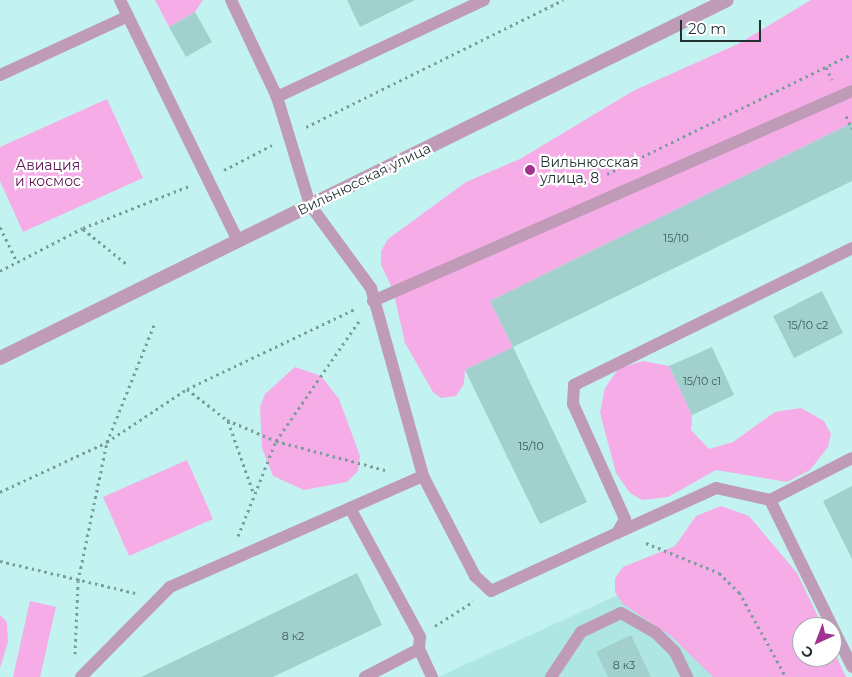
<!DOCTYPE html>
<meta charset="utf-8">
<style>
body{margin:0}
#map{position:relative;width:852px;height:677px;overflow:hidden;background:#c3f3f0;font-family:Montserrat,sans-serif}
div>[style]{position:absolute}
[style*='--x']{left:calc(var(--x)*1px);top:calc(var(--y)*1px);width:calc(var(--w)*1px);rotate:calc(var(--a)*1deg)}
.built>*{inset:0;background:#ade6e3}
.green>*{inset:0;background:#f6ace7}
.building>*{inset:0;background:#a1d0cd}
.path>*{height:3px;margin-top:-1.5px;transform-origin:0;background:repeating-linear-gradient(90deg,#7a9d9a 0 2.5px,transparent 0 6.5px)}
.service>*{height:12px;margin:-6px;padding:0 6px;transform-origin:6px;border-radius:6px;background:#bf9bb7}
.tertiary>*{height:14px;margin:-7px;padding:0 7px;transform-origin:7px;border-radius:7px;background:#bf9bb7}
.dots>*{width:14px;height:14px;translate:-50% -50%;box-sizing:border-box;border:2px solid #fff;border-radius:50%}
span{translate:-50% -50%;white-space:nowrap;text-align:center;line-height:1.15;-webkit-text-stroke:4.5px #fff;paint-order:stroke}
.number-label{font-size:11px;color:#405a58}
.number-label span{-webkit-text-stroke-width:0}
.poi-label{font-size:14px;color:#1f3231}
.left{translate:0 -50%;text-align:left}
.park-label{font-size:14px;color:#5a1451}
.street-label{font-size:14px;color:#1f3231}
.north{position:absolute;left:792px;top:617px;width:50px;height:50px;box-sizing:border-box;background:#fff;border:1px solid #a5adad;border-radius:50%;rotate:223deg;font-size:14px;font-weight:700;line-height:20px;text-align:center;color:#1f3231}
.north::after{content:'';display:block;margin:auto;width:18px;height:22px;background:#a03291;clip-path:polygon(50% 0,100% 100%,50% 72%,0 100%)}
.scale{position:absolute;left:680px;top:20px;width:81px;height:22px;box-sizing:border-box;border:2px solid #1f3231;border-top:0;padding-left:6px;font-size:15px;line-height:18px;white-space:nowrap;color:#1f3231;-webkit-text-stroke:4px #fff;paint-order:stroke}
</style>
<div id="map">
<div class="built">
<i style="clip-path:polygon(662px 575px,753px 677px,438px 677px)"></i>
</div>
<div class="green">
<i style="clip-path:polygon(155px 0,203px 0,195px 12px,169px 27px)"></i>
<i style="clip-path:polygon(811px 0,852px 0,852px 123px,490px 301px,513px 347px,465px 370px,464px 384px,456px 396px,441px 398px,433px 392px,405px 343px,393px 290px,381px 265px,381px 251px,388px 239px,466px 182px,520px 159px,633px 91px,738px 44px)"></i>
<i style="clip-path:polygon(107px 99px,143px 178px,23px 232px,0 181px,0 147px)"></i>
<i style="clip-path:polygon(643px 361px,669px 366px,692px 415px,691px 430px,709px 449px,733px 442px,775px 412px,801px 408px,824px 421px,831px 434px,828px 447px,810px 470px,787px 482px,716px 470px,668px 497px,642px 500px,630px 493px,616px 473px,600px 413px,605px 388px,619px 368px)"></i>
<i style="clip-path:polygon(295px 367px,321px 376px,339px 399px,360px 456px,358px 471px,347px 482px,304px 490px,273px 476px,262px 448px,260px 407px,265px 394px)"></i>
<i style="clip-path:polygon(187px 460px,213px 519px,129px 556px,103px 497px)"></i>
<i style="clip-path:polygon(721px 506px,749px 516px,797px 573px,823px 627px,802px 627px,802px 657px,832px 657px,832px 647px,846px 677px,713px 677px,671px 636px,623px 604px,615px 592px,615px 578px,623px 567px,675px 546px,696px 516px)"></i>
<i style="clip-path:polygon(30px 601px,56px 607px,40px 677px,13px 677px)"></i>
<i style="clip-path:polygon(0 615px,7px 622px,8px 642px,0 668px)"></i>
</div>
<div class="building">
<i style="clip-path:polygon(347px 0,415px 0,360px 27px)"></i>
<i style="clip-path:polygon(195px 12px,212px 42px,186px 57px,169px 27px)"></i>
<i style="clip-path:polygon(852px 123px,852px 181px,513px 347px,490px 301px)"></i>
<i style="clip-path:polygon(822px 291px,843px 333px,794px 358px,773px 316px)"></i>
<i style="clip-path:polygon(513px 347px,587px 502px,540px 524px,465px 370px)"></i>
<i style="clip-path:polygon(712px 347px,734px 395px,692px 415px,669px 366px)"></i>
<i style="clip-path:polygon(852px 486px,852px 559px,823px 501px)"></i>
<i style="clip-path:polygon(357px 573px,382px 625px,273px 677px,141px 677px)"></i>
<i style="clip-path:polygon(631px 635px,651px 677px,608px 677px,596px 652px)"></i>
</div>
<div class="path">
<i style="--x:826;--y:67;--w:14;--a:65"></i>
<i style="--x:846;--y:116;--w:14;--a:65"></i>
<i style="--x:306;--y:127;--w:287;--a:-26.3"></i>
<i style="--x:224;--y:170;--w:54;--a:-27.5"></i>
<i style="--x:607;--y:174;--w:273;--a:-26.1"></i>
<i style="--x:0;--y:227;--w:39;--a:64"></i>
<i style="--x:83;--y:229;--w:58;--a:38.7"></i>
<i style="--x:0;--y:271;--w:93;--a:-27.4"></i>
<i style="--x:83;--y:228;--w:114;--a:-21.6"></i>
<i style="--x:187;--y:389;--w:51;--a:37.8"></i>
<i style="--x:227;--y:420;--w:53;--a:23.2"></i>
<i style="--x:276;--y:441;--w:113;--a:14.9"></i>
<i style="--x:228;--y:421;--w:78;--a:70.6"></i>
<i style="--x:0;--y:492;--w:118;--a:-25"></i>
<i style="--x:107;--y:442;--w:96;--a:-33.5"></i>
<i style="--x:187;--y:389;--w:188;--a:-25.5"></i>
<i style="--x:238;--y:536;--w:102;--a:-68.2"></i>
<i style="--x:276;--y:441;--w:146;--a:-55.3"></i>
<i style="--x:646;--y:543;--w:79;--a:22.3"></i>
<i style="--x:719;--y:573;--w:28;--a:44"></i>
<i style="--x:739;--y:592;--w:97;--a:61.1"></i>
<i style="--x:0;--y:561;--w:139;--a:13.3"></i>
<i style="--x:435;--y:626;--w:46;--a:-32.7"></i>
<i style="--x:75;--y:654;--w:73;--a:-87.6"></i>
<i style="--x:78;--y:581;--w:142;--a:-78.2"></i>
<i style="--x:107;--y:442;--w:126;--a:-68.1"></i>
</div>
<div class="service">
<i style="--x:120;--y:0;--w:268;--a:63.9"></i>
<i style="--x:231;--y:0;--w:107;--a:64.6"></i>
<i style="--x:484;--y:0;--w:229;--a:154.9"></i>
<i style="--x:277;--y:97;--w:113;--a:73"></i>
<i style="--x:310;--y:205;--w:103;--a:53.7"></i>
<i style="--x:371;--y:288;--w:195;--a:74.5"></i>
<i style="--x:423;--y:476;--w:113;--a:62.5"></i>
<i style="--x:475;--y:576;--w:22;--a:43"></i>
<i style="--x:491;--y:591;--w:139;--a:-24.7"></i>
<i style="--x:617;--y:533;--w:16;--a:-60"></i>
<i style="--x:625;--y:519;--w:126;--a:-114.3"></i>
<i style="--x:573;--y:404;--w:19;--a:-87"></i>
<i style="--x:574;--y:385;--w:310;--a:-26.2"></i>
<i style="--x:0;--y:75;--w:141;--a:-24.7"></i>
<i style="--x:373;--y:301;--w:523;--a:-23.67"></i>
<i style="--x:770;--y:500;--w:92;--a:-27.1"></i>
<i style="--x:350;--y:508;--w:147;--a:61.5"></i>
<i style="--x:420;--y:637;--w:12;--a:95"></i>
<i style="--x:419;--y:649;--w:61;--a:152.6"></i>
<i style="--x:617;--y:533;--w:109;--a:-24.4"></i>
<i style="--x:716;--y:488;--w:55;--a:12.5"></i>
<i style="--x:770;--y:500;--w:186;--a:63.8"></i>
<i style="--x:419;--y:649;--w:31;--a:65"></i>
<i style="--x:81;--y:677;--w:127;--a:-45.3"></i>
<i style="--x:170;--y:587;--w:276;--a:-23.7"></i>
<i style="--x:551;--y:677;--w:54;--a:-56.3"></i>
<i style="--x:581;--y:632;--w:44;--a:-25.4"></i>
<i style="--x:621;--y:613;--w:40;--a:29.7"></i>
<i style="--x:656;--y:633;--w:27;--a:45"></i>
<i style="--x:675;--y:652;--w:28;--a:64"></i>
</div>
<div class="tertiary">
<i style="--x:0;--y:358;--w:810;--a:-26.22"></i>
</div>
<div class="dots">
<i style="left:530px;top:170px;background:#a03291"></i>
</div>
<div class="number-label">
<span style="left:676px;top:238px">15/10</span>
<span style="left:808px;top:325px">15/10 с2</span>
<span style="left:702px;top:381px">15/10 с1</span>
<span style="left:531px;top:446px">15/10</span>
<span style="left:293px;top:636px">8 к2</span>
<span style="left:624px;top:665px">8 к3</span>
</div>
<div class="poi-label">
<span class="left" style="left:540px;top:170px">Вильнюсская<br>улица, 8</span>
</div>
<div class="park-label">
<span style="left:48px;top:173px">Авиация<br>и космос</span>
</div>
<div class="street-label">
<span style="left:364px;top:179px;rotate:-26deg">Вильнюсская улица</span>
</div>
<div class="north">С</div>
<div class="scale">20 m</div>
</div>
